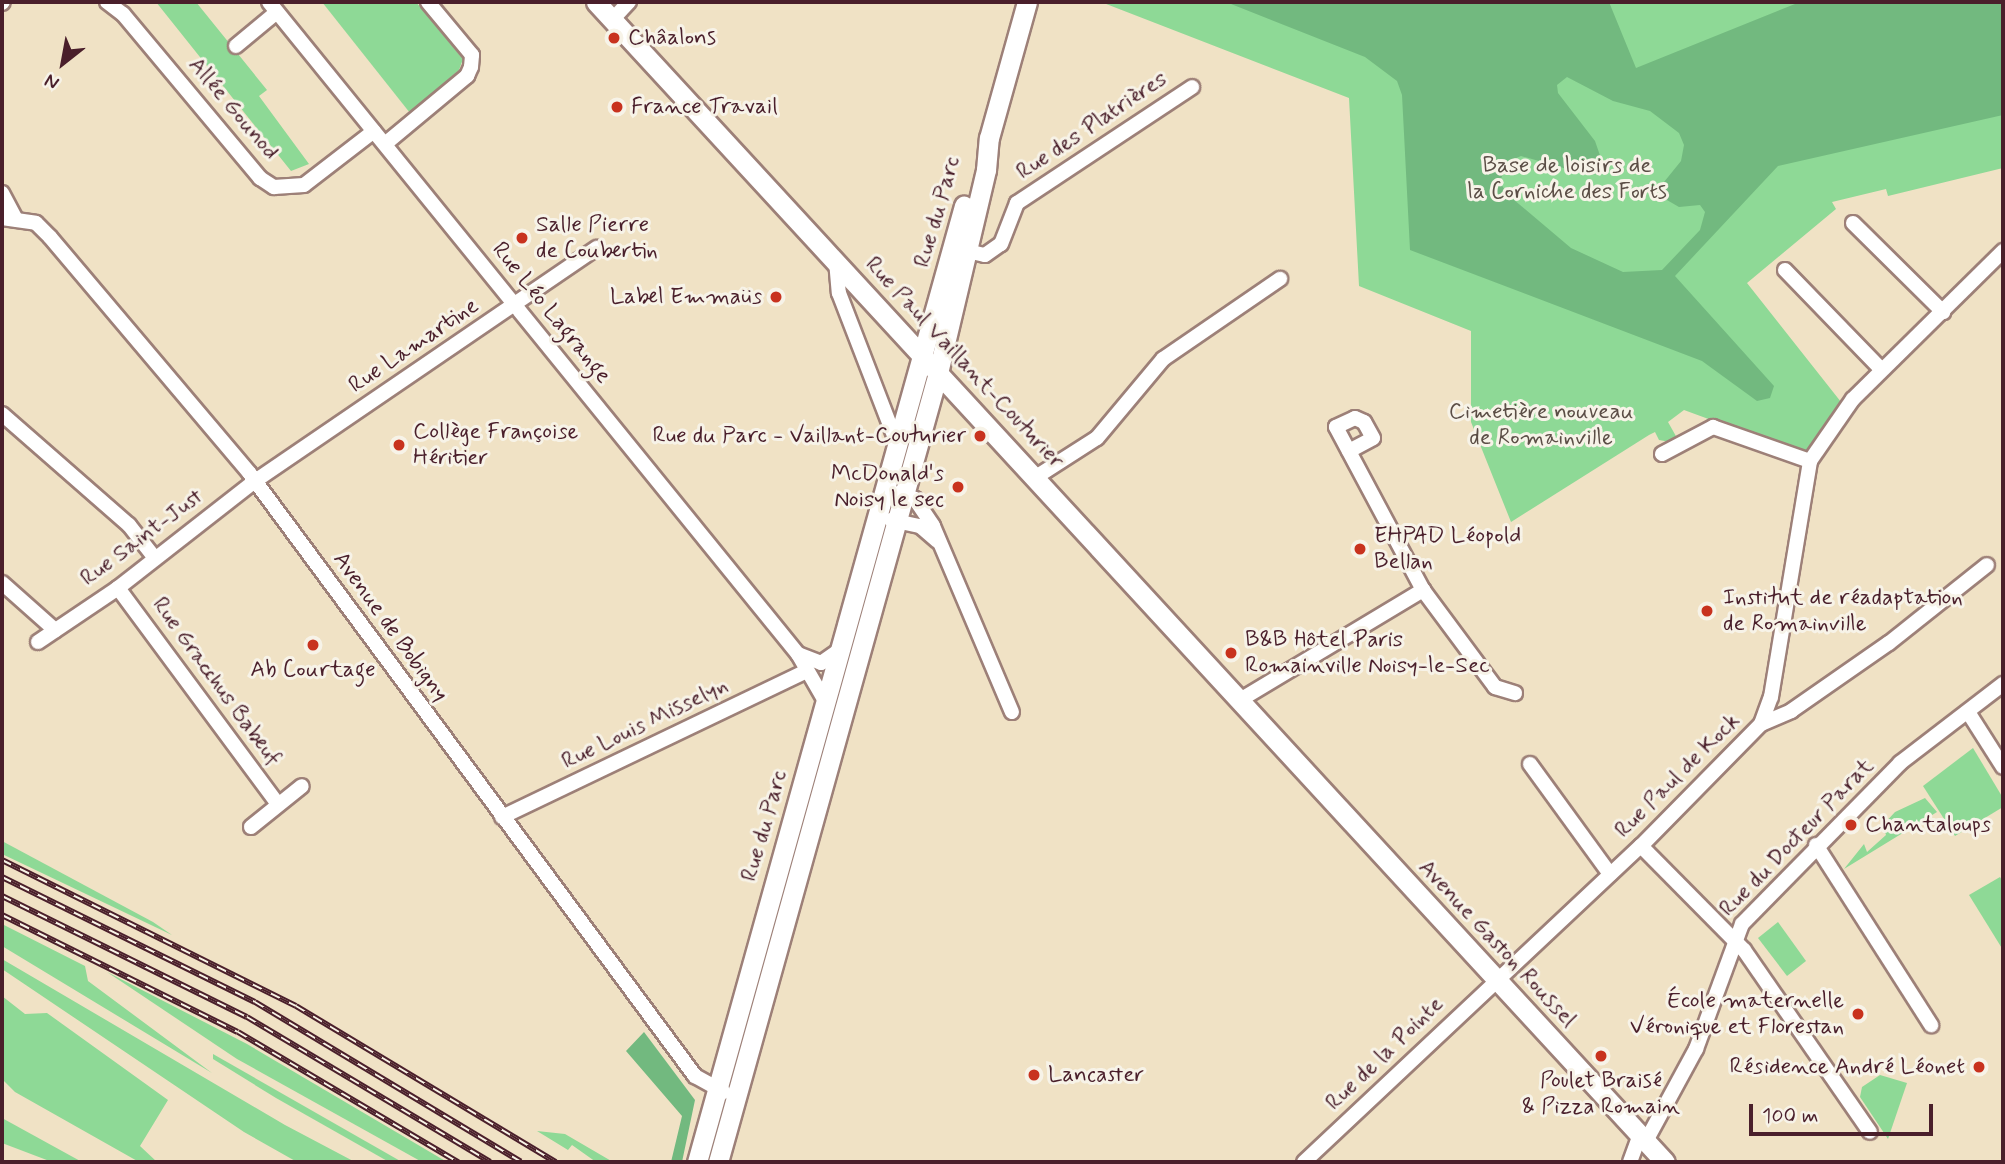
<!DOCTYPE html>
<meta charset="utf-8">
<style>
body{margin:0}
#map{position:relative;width:2005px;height:1164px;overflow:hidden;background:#f0e2c5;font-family:Mynerve,sans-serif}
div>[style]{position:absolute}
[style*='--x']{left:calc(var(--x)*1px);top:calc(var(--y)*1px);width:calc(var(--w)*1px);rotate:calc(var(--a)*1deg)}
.green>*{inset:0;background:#8ed996}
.forest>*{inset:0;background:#72b97f}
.roads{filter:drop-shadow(2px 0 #9d8078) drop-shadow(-2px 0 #9d8078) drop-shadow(0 2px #9d8078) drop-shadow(0 -2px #9d8078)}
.minor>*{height:14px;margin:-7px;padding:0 7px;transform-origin:7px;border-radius:7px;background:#fff}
.secondary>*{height:19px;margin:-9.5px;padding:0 9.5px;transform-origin:9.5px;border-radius:9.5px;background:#fff}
.rail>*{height:6px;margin-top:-3px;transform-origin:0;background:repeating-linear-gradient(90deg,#f7f3e8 0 10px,#4a1f2b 0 20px);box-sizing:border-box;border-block:2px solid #4a1f2b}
.dots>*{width:19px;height:19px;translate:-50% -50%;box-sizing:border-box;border:4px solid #f7f3e8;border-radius:50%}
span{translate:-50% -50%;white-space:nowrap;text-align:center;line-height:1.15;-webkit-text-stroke:6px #f7f3e8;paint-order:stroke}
.poi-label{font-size:23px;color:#4a1f2b}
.left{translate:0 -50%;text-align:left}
.right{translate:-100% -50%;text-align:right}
.street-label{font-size:23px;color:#4a1f2b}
.park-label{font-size:23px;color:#5b4e46}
.frame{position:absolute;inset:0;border:4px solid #4a1f2b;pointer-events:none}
.north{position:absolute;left:28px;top:28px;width:70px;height:70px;-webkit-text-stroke:5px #f7f3e8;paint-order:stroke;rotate:211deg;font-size:19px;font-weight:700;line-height:28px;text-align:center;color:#4a1f2b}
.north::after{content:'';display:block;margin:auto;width:24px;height:32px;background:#4a1f2b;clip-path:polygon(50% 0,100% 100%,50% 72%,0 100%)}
.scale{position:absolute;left:1749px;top:1104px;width:184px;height:32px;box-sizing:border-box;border:4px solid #4a1f2b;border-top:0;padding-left:9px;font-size:21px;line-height:24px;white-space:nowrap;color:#4a1f2b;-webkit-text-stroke:5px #f7f3e8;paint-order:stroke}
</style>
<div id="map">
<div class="green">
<i style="clip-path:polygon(156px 2px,196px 2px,267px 90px,259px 96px,309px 164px,291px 171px)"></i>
<i style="clip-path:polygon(322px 2px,416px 2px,463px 59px,459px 70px,410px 113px)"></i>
<i style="clip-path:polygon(1101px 2px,2003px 2px,2003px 168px,1888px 196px,1886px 189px,1832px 202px,1836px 209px,1747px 283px,1841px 402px,1809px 449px,1801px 453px,1684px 410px,1668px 422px,1677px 438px,1670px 442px,1659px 440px,1655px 432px,1649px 435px,1511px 522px,1471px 422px,1471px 331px,1359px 286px,1349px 98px)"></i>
<i style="clip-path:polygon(1973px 748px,2003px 798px,2003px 807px,1955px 836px,1923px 786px)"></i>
<i style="clip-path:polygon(1925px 798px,1937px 812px,1844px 869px,1864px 844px,1867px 852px,1886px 835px,1883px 825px,1895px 812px)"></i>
<i style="clip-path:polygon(2px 841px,153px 922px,172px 935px,2px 854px)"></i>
<i style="clip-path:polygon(2000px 877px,2003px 882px,2003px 950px,1969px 895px)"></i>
<i style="clip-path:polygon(1778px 922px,1806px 961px,1787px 976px,1758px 938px)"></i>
<i style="clip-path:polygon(2px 924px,85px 966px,88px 981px,212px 1073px,2px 946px)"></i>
<i style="clip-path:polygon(2px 959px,285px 1125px,355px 1162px,297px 1162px,244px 1132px,2px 969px)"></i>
<i style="clip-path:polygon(107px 972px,247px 1044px,447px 1162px,422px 1162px,237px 1059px)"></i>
<i style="clip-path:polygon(2px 996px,25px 1014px,47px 1013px,168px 1100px,140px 1146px,157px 1162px,139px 1162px,15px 1092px,2px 1079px)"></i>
<i style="clip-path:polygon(213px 1054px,402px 1162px,389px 1162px,276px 1098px,213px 1059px)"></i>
<i style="clip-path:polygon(1880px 1075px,1907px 1083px,1888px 1139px,1860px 1097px,1862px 1087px)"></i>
<i style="clip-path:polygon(2px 1118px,82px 1162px,52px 1162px,2px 1143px)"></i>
<i style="clip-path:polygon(537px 1131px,565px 1134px,613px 1162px,596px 1162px,572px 1145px,568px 1150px)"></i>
</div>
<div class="forest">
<i style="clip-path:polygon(evenodd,1226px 2px,1609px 2px,1636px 68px,1800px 2px,2003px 2px,2003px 115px,1778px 166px,1675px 276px,1774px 386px,1770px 398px,1757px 401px,1702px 361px,1410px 250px,1402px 95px,1397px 81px,1365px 57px,1226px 2px,1567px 77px,1613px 101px,1650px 111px,1679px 133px,1684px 145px,1681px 161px,1664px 182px,1660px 196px,1679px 207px,1700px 205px,1705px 212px,1700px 230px,1662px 270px,1623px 272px,1571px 248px,1507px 194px,1500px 182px,1507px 162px,1521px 156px,1588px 175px,1598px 174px,1604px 167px,1595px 141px,1558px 93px,1557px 85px,1567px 77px)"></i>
<i style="clip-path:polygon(644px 1032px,695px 1100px,682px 1162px,671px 1162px,682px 1116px,626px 1051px)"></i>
</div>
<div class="roads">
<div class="minor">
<i style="--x:107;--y:2;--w:20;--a:37"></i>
<i style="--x:123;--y:14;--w:214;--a:50.1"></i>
<i style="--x:260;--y:178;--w:17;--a:33"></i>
<i style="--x:274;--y:187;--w:30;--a:-4"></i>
<i style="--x:304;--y:185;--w:88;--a:-37.6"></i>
<i style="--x:269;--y:2;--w:840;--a:50.95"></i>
<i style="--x:798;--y:654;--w:54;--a:60.1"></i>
<i style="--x:2;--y:3;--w:1;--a:-45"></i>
<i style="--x:612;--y:20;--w:25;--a:-47"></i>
<i style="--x:236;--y:46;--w:53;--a:-39.7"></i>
<i style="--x:385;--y:144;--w:107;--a:-39.7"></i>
<i style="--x:467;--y:76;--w:10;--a:-66"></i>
<i style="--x:471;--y:67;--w:12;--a:-85"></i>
<i style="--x:472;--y:55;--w:69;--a:-129.7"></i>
<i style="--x:2;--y:193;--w:30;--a:62"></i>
<i style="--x:2;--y:218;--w:34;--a:8"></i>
<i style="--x:36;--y:223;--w:20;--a:45"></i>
<i style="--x:50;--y:237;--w:310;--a:49.8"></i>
<i style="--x:250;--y:474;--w:749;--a:53.53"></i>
<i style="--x:695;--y:1076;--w:33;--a:29"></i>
<i style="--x:1853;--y:223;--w:127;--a:44.7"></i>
<i style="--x:967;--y:251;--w:18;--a:13"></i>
<i style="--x:985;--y:255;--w:19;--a:-35"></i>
<i style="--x:1001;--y:244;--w:44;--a:-68.7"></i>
<i style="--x:1017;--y:203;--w:210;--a:-33.5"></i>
<i style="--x:836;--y:261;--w:32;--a:85"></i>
<i style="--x:839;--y:293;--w:161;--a:68.9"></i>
<i style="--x:1785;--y:270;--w:139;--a:45.9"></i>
<i style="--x:2;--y:414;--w:169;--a:41.2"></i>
<i style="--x:129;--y:525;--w:41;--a:52"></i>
<i style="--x:1349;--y:451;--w:27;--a:-28"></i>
<i style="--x:1373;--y:438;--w:18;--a:-119"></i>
<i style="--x:1364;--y:422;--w:10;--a:-156"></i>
<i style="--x:1355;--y:418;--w:21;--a:155"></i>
<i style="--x:1336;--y:427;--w:185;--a:61.9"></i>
<i style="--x:1423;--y:590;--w:121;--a:53.4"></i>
<i style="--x:1495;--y:687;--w:21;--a:17"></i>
<i style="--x:1662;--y:454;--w:58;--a:-27.9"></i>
<i style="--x:1713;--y:427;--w:103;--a:19.3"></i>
<i style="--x:1036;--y:477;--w:72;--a:-32.6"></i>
<i style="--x:1097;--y:438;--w:103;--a:-50.1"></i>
<i style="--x:1163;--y:359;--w:142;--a:-34.4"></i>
<i style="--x:898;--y:493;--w:18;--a:19"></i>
<i style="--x:915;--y:499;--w:32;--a:56"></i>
<i style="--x:933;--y:526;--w:202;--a:67"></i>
<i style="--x:891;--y:520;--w:30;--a:12"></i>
<i style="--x:920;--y:526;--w:23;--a:41"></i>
<i style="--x:2;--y:583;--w:71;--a:41.6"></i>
<i style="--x:118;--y:588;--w:267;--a:53.5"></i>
<i style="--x:38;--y:642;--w:97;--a:-34"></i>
<i style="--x:118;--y:588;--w:174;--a:-38"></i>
<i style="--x:255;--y:481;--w:414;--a:-34.3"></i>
<i style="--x:798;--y:654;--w:25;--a:21"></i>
<i style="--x:821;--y:663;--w:21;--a:-35"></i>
<i style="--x:1240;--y:700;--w:214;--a:-31"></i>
<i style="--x:1968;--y:712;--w:65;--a:57.5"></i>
<i style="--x:1761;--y:724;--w:33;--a:-23"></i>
<i style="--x:1791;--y:711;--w:119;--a:-34.8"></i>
<i style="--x:1889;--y:643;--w:125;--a:-38.5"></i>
<i style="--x:1530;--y:764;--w:136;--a:54"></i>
<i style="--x:502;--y:817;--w:338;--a:-25.6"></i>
<i style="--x:251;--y:827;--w:65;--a:-38.8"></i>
<i style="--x:1816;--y:845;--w:214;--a:57.4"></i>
<i style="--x:1641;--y:846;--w:146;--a:45.3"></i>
<i style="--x:1744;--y:950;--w:221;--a:55.3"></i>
<i style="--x:1646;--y:1141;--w:105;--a:-61.5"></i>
<i style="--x:1696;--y:1049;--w:133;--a:-69.8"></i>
<i style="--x:1742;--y:924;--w:226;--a:-45.5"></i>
<i style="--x:1900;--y:763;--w:130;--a:-37.5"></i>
<i style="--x:1304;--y:1162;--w:462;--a:-43.2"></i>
<i style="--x:1641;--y:846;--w:171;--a:-45.5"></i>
<i style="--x:1761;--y:724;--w:29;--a:-70"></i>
<i style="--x:1771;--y:697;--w:239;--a:-80.6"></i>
<i style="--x:1810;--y:461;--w:75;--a:-55.3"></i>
<i style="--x:1853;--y:399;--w:211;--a:-44.6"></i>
<i style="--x:1630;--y:1162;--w:29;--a:-70"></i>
</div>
<div class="secondary">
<i style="--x:596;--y:2;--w:1577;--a:47.34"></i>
<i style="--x:697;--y:1162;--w:993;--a:-74.4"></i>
<i style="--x:718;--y:1162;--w:819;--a:-74.42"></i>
<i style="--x:938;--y:373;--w:209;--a:-76.7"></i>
<i style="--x:986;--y:170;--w:32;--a:-85"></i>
<i style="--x:989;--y:138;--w:141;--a:-74.4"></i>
</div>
</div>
<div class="rail">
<i style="--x:2;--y:860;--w:328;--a:26.4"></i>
<i style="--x:296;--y:1006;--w:303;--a:31"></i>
<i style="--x:2;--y:877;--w:282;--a:26.3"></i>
<i style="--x:255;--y:1002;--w:310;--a:31"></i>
<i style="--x:2;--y:896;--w:273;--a:26.3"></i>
<i style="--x:247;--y:1017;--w:283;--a:30.8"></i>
<i style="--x:2;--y:915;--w:263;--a:26.4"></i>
<i style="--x:238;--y:1032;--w:256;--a:30.6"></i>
</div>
<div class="dots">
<i style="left:614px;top:38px;background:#c8321e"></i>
<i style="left:617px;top:107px;background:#c8321e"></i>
<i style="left:522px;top:238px;background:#c8321e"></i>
<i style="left:776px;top:297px;background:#c8321e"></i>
<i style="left:980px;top:436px;background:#c8321e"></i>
<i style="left:399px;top:445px;background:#c8321e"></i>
<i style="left:958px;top:487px;background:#c8321e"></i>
<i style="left:1360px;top:549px;background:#c8321e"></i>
<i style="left:1707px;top:611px;background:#c8321e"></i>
<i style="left:313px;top:645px;background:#c8321e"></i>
<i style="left:1231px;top:653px;background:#c8321e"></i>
<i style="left:1851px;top:825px;background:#c8321e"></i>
<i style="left:1858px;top:1014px;background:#c8321e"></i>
<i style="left:1601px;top:1056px;background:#c8321e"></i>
<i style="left:1979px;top:1067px;background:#c8321e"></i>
<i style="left:1034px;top:1075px;background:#c8321e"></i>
</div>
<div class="poi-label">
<span class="left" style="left:628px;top:38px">Châalons</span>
<span class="left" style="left:631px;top:107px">France Travail</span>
<span class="left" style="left:536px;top:238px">Salle Pierre<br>de Coubertin</span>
<span class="right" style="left:762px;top:297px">Label Emmaüs</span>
<span class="left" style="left:413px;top:445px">Collège Françoise<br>Héritier</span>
<span class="right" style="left:966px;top:436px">Rue du Parc - Vaillant-Couturier</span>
<span class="right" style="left:944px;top:487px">McDonald's<br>Noisy le sec</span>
<span class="left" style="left:1374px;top:549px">EHPAD Léopold<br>Bellan</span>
<span class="left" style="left:1723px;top:611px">Institut de réadaptation<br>de Romainville</span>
<span class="left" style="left:1245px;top:653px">B&amp;B Hôtel Paris<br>Romainville Noisy-le-Sec</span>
<span style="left:313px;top:670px">Ab Courtage</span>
<span class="left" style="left:1865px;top:825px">Chantaloups</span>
<span class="right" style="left:1844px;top:1014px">École maternelle<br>Véronique et Florestan</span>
<span class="right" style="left:1965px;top:1067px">Résidence André Léonet</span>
<span class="left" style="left:1048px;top:1075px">Lancaster</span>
<span style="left:1601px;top:1094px">Poulet Braisé<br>&amp; Pizza Romain</span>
</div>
<div class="street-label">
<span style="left:233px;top:109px;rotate:50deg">Allée Gounod</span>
<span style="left:1092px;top:126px;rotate:-34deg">Rue des Platrières</span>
<span style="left:938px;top:212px;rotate:-74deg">Rue du Parc</span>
<span style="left:551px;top:313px;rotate:51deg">Rue Léo Lagrange</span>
<span style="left:414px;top:346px;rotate:-34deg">Rue Lamartine</span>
<span style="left:964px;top:363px;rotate:47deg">Rue Paul Vaillant-Couturier</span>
<span style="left:142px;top:538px;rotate:-37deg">Rue Saint-Just</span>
<span style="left:390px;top:627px;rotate:54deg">Avenue de Bobigny</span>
<span style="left:216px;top:682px;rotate:54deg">Rue Gracchus Babeuf</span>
<span style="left:645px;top:724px;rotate:-26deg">Rue Louis Misselyn</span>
<span style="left:1678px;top:776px;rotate:-45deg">Rue Paul de Kock</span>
<span style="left:765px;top:826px;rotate:-74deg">Rue du Parc</span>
<span style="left:1797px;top:838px;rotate:-46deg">Rue du Docteur Parat</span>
<span style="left:1497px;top:944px;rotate:47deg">Avenue Gaston Roussel</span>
<span style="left:1385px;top:1054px;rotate:-44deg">Rue de la Pointe</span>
</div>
<div class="park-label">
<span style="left:1567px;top:179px">Base de loisirs de<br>la Corniche des Forts</span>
<span style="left:1541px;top:425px">Cimetière nouveau<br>de Romainville</span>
</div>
<div class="frame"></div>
<div class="north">N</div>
<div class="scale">100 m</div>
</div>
